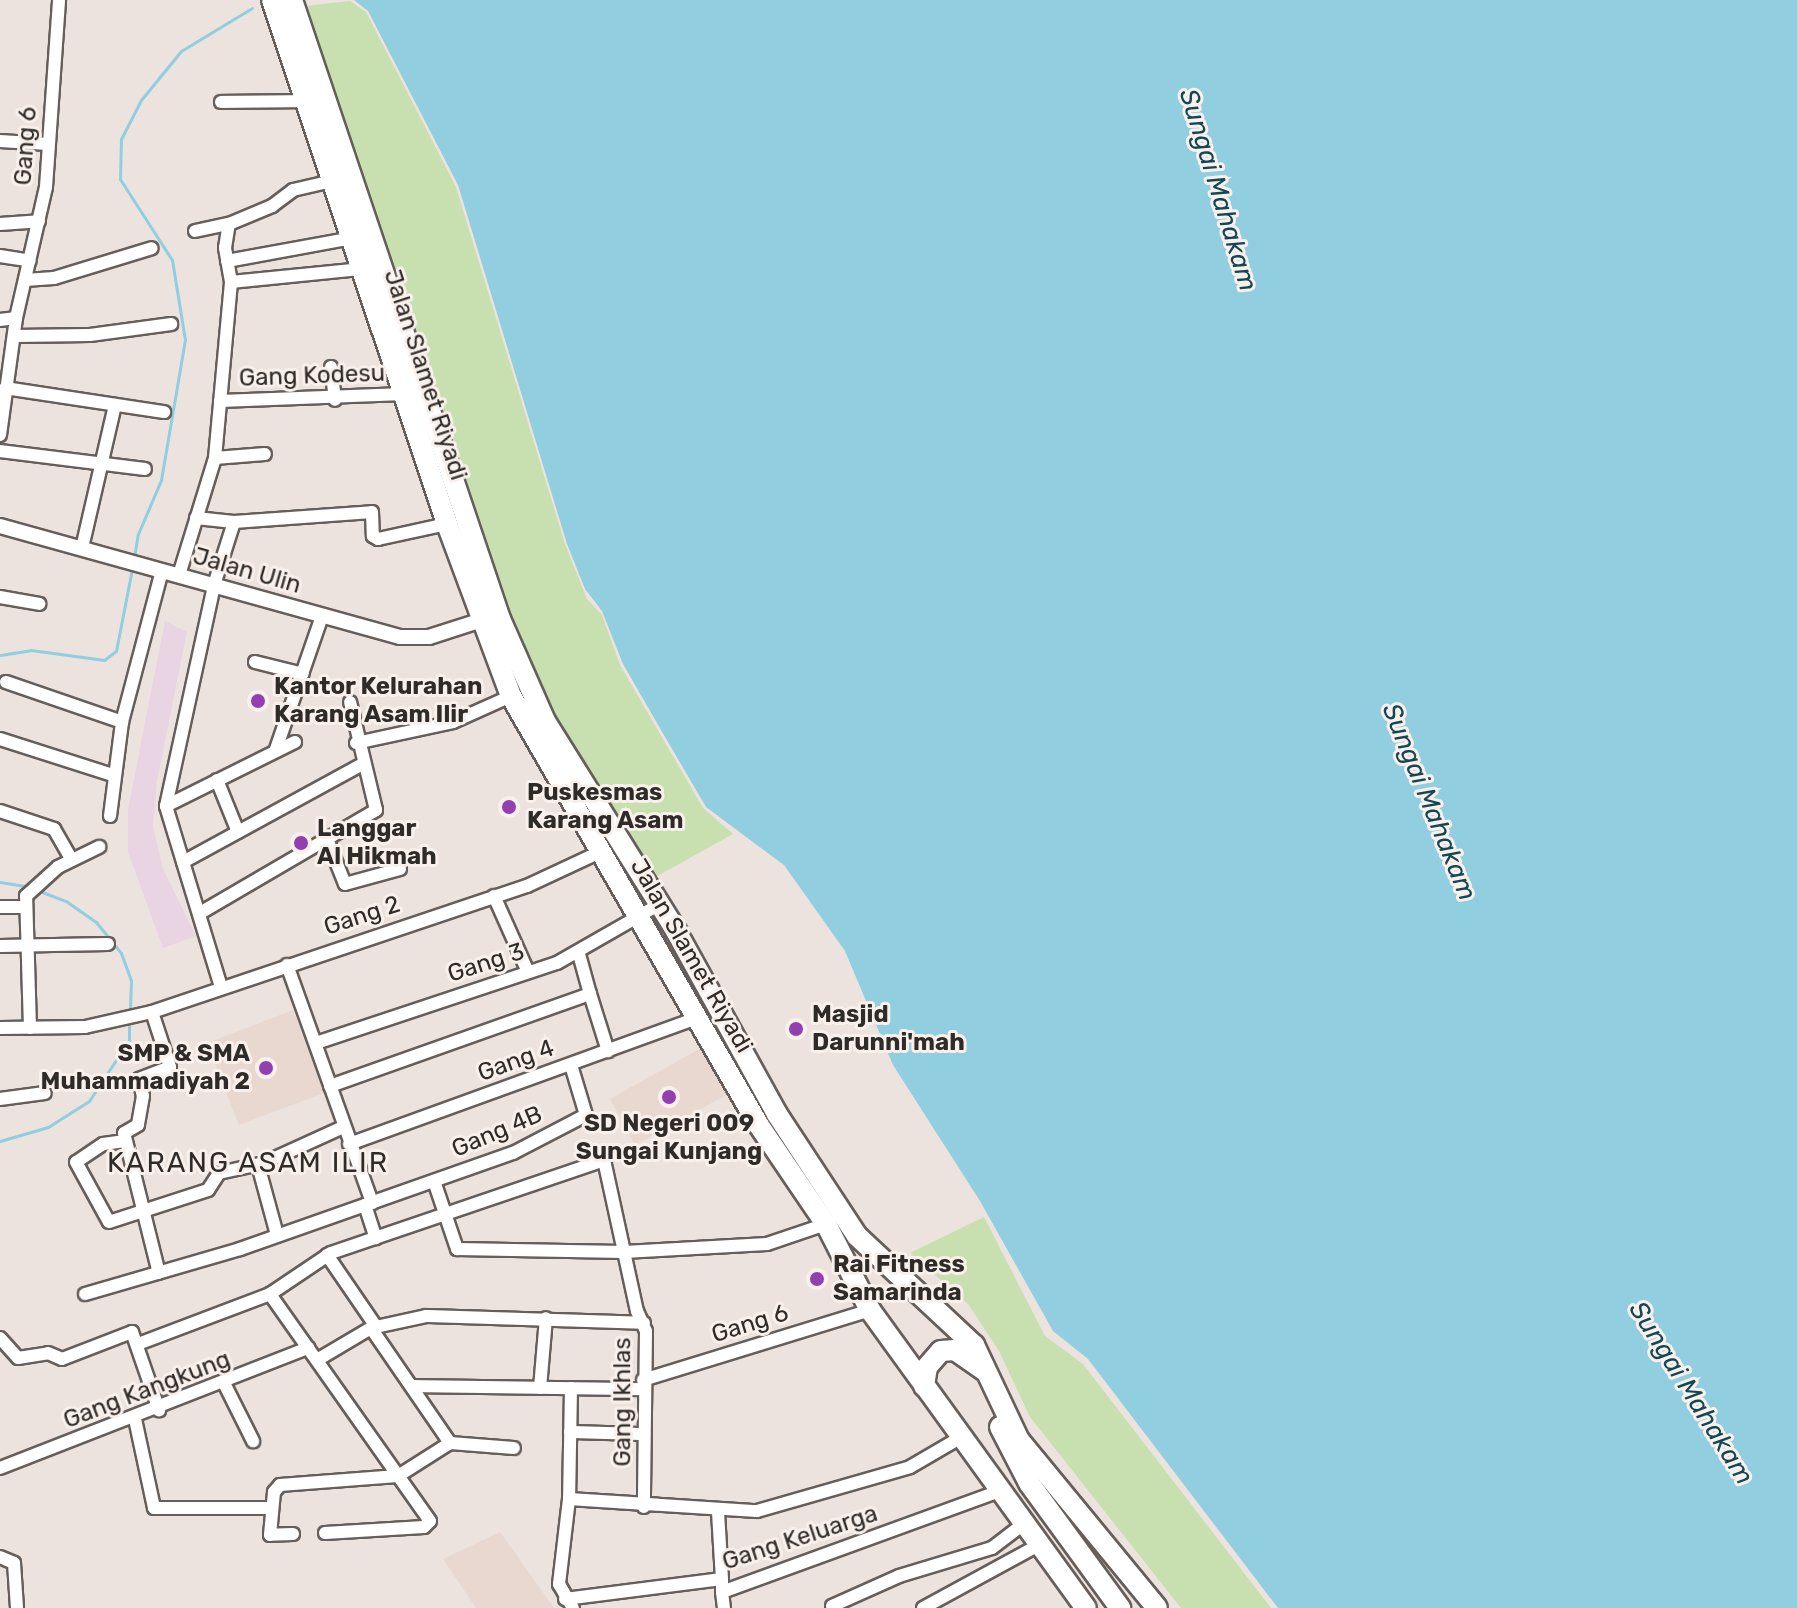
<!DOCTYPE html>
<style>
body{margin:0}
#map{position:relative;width:1797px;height:1608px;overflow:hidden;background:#ece3df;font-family:Rubik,sans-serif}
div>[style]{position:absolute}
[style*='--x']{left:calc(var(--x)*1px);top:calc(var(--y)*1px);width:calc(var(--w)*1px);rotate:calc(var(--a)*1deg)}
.commercial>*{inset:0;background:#e9d4e3}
.built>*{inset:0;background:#e8d8cf}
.green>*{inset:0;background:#c8dfb0}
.water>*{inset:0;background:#90cee0}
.stream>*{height:3px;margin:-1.5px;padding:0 1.5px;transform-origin:1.5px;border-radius:1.5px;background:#90cee0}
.roads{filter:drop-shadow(2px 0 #665e5a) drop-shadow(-2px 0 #665e5a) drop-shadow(0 2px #665e5a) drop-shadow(0 -2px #665e5a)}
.minor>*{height:12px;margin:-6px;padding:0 6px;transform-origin:6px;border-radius:6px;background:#fff}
.tertiary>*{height:14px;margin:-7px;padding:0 7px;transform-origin:7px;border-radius:7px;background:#fff}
.trunk>*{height:20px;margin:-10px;padding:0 10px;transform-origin:10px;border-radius:10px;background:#fff}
.dots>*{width:22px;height:22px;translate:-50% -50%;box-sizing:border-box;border:4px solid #f9f0ec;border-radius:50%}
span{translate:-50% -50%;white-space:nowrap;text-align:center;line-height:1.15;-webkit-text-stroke:6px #f9f0ec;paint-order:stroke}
.street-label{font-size:24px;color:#2e2b29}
.poi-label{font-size:24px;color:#2e2b29;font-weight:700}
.left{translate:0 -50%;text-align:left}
.right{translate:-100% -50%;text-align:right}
.water-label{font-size:26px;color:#124855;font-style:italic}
.quarter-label{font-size:28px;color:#2e2b29;letter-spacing:2px}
</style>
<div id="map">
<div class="commercial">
<i style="clip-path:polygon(165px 621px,187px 632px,157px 781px,153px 826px,163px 869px,196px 936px,163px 948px,128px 852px,128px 809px)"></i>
</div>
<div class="built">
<i style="clip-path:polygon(293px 1010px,324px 1093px,239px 1125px,207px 1043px)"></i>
<i style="clip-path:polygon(701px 1048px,728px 1094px,635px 1145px,610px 1099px)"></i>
<i style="clip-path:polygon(500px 1532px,554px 1608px,476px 1608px,443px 1559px)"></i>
</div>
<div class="green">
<i style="clip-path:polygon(350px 1px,366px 12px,456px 187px,565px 544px,587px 599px,602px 615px,620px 665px,703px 808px,733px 834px,652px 879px,547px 711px,495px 578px,305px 6px)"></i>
<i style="clip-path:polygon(984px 1217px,1045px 1336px,1083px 1364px,1271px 1608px,1181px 1608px,1030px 1417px,999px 1351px,968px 1304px,910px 1253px)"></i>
</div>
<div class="water">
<i style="clip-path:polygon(354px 0,1797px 0,1797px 1608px,1278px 1608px,1088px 1359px,1053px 1331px,980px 1201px,893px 1065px,845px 951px,784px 865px,706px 807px,661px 730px,623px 664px,602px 611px,585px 589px,567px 544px,458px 185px,368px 11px)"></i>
</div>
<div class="stream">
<i style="--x:134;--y:558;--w:24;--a:-81"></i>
<i style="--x:138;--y:534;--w:59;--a:-66.9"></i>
<i style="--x:161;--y:480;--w:142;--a:-80.3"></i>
<i style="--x:185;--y:340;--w:81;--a:-99.2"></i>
<i style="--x:172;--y:260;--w:96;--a:-122.7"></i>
<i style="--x:120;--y:179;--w:40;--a:-88.6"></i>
<i style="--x:121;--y:139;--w:44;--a:-62.9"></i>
<i style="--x:141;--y:100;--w:63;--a:-50.8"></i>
<i style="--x:181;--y:51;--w:83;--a:-31.2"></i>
<i style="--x:0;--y:655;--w:31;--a:-9"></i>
<i style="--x:31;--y:650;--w:74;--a:7.8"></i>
<i style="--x:104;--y:660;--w:15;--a:-37"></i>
<i style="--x:116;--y:651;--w:84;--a:-79"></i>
<i style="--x:0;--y:882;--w:30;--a:9"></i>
<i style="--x:37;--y:890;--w:31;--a:21"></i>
<i style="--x:66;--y:901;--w:37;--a:35"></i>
<i style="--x:96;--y:922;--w:40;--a:51"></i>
<i style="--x:121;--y:953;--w:29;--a:70"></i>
<i style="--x:131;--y:980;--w:32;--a:92"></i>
<i style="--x:0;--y:1141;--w:50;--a:-16.3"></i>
<i style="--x:48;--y:1127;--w:49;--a:-32.4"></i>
<i style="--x:89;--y:1101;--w:73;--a:-56.7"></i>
<i style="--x:129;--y:1040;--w:21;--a:-90"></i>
</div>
<div class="roads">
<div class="minor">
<i style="--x:221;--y:102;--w:86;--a:-0.7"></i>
<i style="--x:0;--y:141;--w:48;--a:3.6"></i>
<i style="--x:0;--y:224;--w:39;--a:-4"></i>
<i style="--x:195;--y:231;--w:35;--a:-12"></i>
<i style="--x:229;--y:224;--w:47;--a:-22.7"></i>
<i style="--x:272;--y:206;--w:26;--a:-37"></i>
<i style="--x:293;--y:190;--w:39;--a:-13"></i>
<i style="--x:0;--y:256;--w:30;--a:9"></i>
<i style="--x:227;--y:261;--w:127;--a:-10.4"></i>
<i style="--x:25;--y:280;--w:29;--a:-4"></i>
<i style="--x:54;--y:278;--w:102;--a:-17"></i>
<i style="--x:231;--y:282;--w:132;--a:-5.7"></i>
<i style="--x:0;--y:320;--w:16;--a:-7"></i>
<i style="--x:14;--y:336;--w:76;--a:-0.8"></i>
<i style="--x:90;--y:335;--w:82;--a:-7.7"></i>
<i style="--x:331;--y:367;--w:33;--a:83"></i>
<i style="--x:5;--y:388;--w:161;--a:8.6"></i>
<i style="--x:220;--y:401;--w:184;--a:-2.2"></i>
<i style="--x:0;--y:435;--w:118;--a:-82.2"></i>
<i style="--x:16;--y:318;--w:134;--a:-77.1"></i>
<i style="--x:46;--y:187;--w:187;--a:-86"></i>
<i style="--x:0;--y:451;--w:146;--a:7.1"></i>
<i style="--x:215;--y:458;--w:50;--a:-4.6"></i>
<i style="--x:196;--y:518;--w:38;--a:6"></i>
<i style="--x:234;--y:522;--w:138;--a:-4.1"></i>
<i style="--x:372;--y:512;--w:24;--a:88"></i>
<i style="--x:373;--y:536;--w:6;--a:31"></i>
<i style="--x:378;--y:539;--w:71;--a:-12.3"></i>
<i style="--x:82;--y:548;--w:147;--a:-77"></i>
<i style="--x:179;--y:575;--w:122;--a:-72.9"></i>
<i style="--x:215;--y:458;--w:177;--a:-84.8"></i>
<i style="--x:231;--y:282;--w:35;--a:-100"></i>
<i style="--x:225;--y:248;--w:24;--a:-81"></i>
<i style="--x:0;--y:597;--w:40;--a:10"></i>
<i style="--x:255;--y:662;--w:49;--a:14"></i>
<i style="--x:6;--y:682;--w:123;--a:19"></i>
<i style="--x:0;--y:739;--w:119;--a:17.7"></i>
<i style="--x:356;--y:743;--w:99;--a:-12.2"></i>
<i style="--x:453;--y:722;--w:64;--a:-24.1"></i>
<i style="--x:276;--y:749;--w:141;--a:-70.9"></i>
<i style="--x:217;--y:780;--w:56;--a:68"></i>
<i style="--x:166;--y:806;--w:144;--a:-26.4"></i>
<i style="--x:0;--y:811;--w:57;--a:18.4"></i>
<i style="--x:54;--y:829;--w:34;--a:60"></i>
<i style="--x:110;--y:816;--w:95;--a:-82.7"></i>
<i style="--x:122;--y:722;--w:156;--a:-75.2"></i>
<i style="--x:327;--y:839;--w:48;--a:68.2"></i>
<i style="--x:345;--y:884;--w:57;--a:-15.3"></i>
<i style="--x:183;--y:862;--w:203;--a:-28.6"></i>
<i style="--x:494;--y:896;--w:83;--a:65.9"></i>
<i style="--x:0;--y:907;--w:25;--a:0"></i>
<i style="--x:200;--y:913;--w:204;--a:-30.3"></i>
<i style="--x:376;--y:810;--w:111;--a:-103.5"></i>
<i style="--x:0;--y:946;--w:108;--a:-1.1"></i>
<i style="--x:287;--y:965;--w:253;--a:70.3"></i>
<i style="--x:221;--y:987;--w:189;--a:-106.9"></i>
<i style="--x:166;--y:806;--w:226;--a:-77.7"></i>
<i style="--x:214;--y:585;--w:66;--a:-72.4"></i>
<i style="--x:590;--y:994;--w:60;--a:72.5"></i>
<i style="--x:152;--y:1012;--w:58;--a:71.9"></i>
<i style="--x:170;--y:1067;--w:33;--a:159"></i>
<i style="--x:139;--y:1079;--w:17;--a:77"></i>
<i style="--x:143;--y:1096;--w:29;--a:100"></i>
<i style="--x:138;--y:1125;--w:16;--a:150"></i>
<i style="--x:124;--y:1133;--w:144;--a:76"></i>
<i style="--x:0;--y:1028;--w:85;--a:-0.7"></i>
<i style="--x:85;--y:1027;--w:69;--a:-12.6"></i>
<i style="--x:152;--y:1012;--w:396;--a:-18.6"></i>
<i style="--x:527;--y:886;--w:81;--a:-25"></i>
<i style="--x:30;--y:1028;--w:132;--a:-91.7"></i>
<i style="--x:26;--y:896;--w:43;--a:-42.2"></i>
<i style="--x:58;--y:867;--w:46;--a:-26"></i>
<i style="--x:316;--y:1043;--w:254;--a:-18.4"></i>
<i style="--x:557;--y:963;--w:119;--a:-29.8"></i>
<i style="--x:330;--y:1086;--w:276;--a:-19.5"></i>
<i style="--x:590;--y:994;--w:41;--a:-105.4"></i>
<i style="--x:0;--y:1099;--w:45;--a:-7.6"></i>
<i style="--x:125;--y:1141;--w:22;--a:172"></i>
<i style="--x:103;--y:1144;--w:32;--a:146"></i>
<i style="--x:76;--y:1162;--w:68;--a:61.2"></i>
<i style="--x:109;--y:1222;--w:104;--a:-17.9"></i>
<i style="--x:208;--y:1190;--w:20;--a:-57"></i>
<i style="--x:219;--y:1173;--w:46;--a:-12.5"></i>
<i style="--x:264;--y:1163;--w:87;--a:-24.5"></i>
<i style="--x:349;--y:1144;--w:371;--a:-19.9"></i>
<i style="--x:258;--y:1165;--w:73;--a:74.8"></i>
<i style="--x:434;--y:1181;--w:72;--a:71.3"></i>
<i style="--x:457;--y:1249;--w:167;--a:1"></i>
<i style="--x:624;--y:1252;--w:143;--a:-3.2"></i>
<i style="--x:767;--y:1244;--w:62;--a:-18.7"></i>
<i style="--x:365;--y:1205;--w:35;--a:72"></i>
<i style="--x:327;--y:1255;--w:88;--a:55.6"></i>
<i style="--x:85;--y:1294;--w:161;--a:-16.2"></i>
<i style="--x:240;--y:1249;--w:289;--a:-19.4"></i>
<i style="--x:513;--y:1153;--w:82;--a:-27.5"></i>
<i style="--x:586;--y:1115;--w:52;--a:-106.7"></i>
<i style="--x:371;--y:1328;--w:140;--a:55.5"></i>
<i style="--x:450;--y:1443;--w:64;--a:4.5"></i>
<i style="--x:0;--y:1338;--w:27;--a:48"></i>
<i style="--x:18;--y:1358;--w:30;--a:-9"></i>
<i style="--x:48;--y:1353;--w:15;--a:23"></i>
<i style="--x:62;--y:1359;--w:75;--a:-21.1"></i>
<i style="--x:132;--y:1332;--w:83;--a:70.9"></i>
<i style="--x:138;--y:1344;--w:141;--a:-20.7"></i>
<i style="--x:317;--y:1360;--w:63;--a:-30.7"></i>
<i style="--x:371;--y:1328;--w:56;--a:-12.3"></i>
<i style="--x:426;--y:1316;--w:218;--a:1.8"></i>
<i style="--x:643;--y:1380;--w:238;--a:-17.1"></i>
<i style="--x:225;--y:1385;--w:63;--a:63.4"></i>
<i style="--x:414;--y:1386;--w:228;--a:0.8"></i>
<i style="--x:540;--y:1388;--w:70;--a:-85.1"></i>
<i style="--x:571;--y:1388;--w:111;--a:91"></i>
<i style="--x:569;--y:1499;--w:86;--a:96.7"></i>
<i style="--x:559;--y:1584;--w:28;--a:60"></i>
<i style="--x:135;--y:1419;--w:91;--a:77.9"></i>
<i style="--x:154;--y:1508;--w:118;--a:0"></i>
<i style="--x:570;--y:1432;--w:72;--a:1.6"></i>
<i style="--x:0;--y:1468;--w:331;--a:-21.3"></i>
<i style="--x:569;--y:1499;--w:188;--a:3.7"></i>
<i style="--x:757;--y:1511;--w:159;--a:-16"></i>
<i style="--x:910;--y:1467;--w:61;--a:-30.3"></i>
<i style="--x:718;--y:1512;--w:67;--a:86.6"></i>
<i style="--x:325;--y:1533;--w:99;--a:-3.5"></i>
<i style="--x:424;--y:1527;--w:8;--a:-45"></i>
<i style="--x:430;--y:1521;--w:278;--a:-125.2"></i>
<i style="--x:270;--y:1294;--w:73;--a:-33.9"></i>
<i style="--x:331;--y:1253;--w:288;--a:-18.8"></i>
<i style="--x:604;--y:1160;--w:155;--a:77.7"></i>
<i style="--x:637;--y:1311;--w:22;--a:66"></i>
<i style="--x:646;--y:1331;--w:176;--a:90.7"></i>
<i style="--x:293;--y:1534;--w:23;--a:178"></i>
<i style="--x:270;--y:1535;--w:43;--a:-84.7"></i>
<i style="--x:274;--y:1492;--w:9;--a:-49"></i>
<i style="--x:280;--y:1485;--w:118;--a:-4.4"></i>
<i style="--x:398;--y:1476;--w:62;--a:-32.4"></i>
<i style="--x:0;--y:1557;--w:15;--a:23"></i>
<i style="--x:14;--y:1563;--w:45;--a:86.2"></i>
<i style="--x:722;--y:1592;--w:16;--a:83"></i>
<i style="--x:565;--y:1599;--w:158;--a:-7.3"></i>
<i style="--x:722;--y:1579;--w:13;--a:90"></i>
<i style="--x:722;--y:1592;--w:298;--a:-20"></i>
<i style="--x:832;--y:1606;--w:73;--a:-24.1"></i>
<i style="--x:899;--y:1576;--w:97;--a:-16.8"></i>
<i style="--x:992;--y:1548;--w:43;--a:-37.4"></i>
<i style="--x:923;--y:1608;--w:136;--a:-28.6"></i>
</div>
<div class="tertiary">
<i style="--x:0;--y:526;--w:415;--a:15.5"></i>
<i style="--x:400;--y:637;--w:29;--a:0"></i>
<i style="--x:429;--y:637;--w:56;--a:-17.8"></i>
</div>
<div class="trunk">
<i style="--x:272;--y:0;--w:552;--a:71.53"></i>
<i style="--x:447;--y:524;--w:184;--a:69.6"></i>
<i style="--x:511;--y:696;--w:494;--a:60"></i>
<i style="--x:758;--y:1124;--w:121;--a:55.8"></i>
<i style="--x:826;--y:1224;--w:97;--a:62.9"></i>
<i style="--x:870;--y:1310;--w:368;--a:54.1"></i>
<i style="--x:292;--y:0;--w:653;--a:71.43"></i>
<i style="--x:500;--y:619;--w:111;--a:66.2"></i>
<i style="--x:545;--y:721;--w:248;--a:58"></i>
<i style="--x:676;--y:931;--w:209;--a:61.1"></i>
<i style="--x:777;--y:1114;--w:146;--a:56.7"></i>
<i style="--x:857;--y:1236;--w:160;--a:43"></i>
<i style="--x:974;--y:1345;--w:105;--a:64.7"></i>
<i style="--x:1019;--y:1440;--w:217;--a:50.6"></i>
<i style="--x:924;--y:1386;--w:19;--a:-81"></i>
<i style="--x:927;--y:1367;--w:21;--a:-49"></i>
<i style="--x:941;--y:1351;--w:14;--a:-4"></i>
<i style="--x:955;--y:1350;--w:35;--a:35"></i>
<i style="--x:1000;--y:1427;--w:63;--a:62.6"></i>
<i style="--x:1029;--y:1483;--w:155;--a:53.9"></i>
</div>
</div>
<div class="dots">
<i style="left:258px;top:701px;background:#9240b0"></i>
<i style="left:509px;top:807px;background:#9240b0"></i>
<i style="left:301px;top:843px;background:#9240b0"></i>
<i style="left:796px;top:1029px;background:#9240b0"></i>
<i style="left:266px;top:1068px;background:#9240b0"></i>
<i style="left:669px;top:1097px;background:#9240b0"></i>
<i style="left:817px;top:1279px;background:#9240b0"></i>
</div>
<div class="street-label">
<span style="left:26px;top:146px;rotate:-86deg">Gang 6</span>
<span style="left:425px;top:375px;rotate:72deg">Jalan Slamet Riyadi</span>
<span style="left:312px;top:376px;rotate:-2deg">Gang Kodesu</span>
<span style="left:247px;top:571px;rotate:16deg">Jalan Ulin</span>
<span style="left:362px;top:916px;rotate:-18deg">Gang 2</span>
<span style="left:691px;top:956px;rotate:60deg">Jalan Slamet Riyadi</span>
<span style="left:486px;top:963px;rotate:-18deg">Gang 3</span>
<span style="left:516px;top:1061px;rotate:-20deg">Gang 4</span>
<span style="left:497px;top:1132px;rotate:-23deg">Gang 4B</span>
<span style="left:750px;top:1324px;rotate:-17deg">Gang 6</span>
<span style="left:147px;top:1390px;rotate:-21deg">Gang Kangkung</span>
<span style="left:623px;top:1402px;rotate:-90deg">Gang Ikhlas</span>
<span style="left:800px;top:1538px;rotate:-18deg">Gang Keluarga</span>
</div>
<div class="poi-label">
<span class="left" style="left:274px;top:701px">Kantor Kelurahan<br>Karang Asam Ilir</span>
<span class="left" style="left:527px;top:807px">Puskesmas<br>Karang Asam</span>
<span class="left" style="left:317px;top:843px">Langgar<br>Al Hikmah</span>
<span class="left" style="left:812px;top:1029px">Masjid<br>Darunni'mah</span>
<span class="right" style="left:250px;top:1068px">SMP &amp; SMA<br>Muhammadiyah 2</span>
<span style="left:669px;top:1138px">SD Negeri 009<br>Sungai Kunjang</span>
<span class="left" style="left:833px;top:1279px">Rai Fitness<br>Samarinda</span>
</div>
<div class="water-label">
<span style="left:1218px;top:190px;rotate:73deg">Sungai Mahakam</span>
<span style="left:1429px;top:802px;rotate:68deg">Sungai Mahakam</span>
<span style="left:1691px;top:1393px;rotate:58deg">Sungai Mahakam</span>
</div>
<div class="quarter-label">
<span style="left:248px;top:1163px">KARANG ASAM ILIR</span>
</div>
</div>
